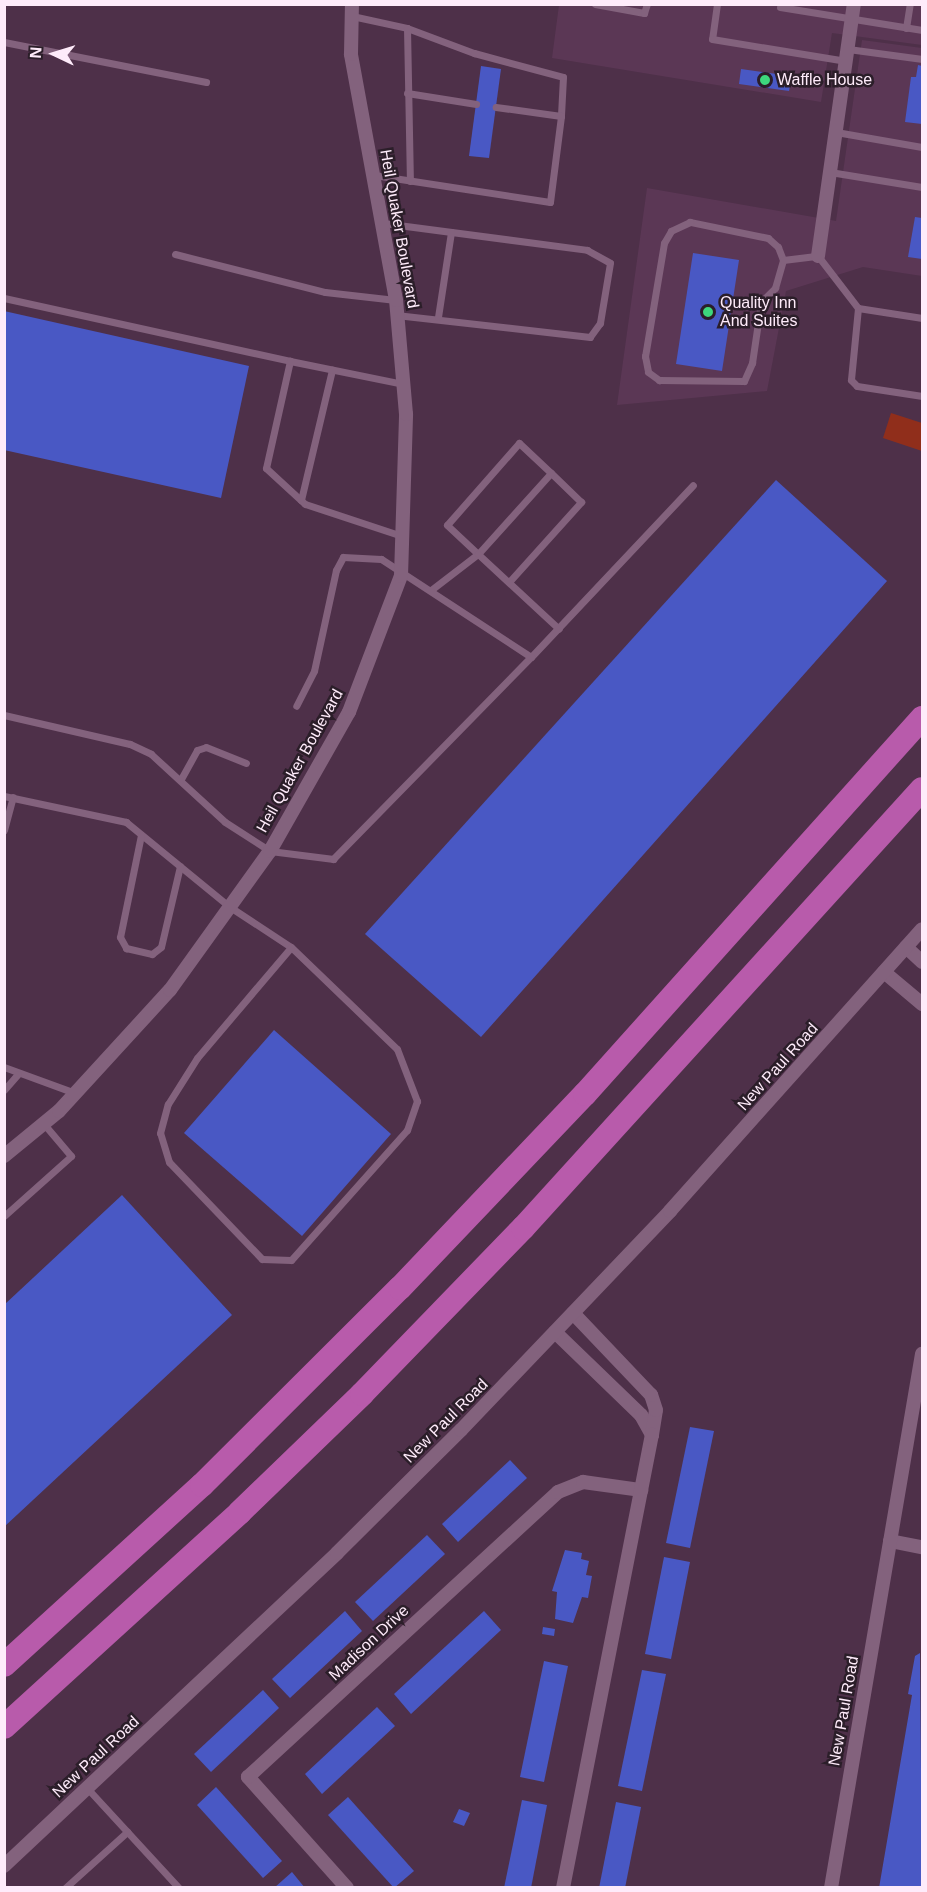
<!DOCTYPE html>
<style>
body{margin:0}
#map{position:relative;width:927px;height:1892px;overflow:hidden;background:#4e3049;font-family:Helvetica,sans-serif}
div>[style]{position:absolute}
[style*='--x']{left:calc(var(--x)*1px);top:calc(var(--y)*1px);width:calc(var(--w)*1px);rotate:calc(var(--a)*1deg)}
.built>*{inset:0;background:#5b3755}
.green>*{inset:0;background:#902e1b}
.building>*{inset:0;background:#4958c4}
.lane>*{height:7px;margin:-3.5px;padding:0 3.5px;transform-origin:3.5px;border-radius:3.5px;background:#83627d}
.street>*{height:14px;margin:-7px;padding:0 7px;transform-origin:7px;border-radius:7px;background:#83627d}
.highway>*{height:24px;margin:-12px;padding:0 12px;transform-origin:12px;border-radius:12px;background:#b85bab}
.dots>*{width:16px;height:16px;translate:-50% -50%;box-sizing:border-box;border:3px solid #2b1e29;border-radius:50%}
span{translate:-50% -50%;white-space:nowrap;text-align:center;line-height:1.15;-webkit-text-stroke:5px #2b1e29;paint-order:stroke}
.poi-label{font-size:16px;color:#feebfa}
.left{translate:0 -50%;text-align:left}
.street-label{font-size:16px;color:#feebfa}
.frame{position:absolute;inset:0;border:6px solid #feebfa;pointer-events:none}
.north{position:absolute;left:24px;top:24px;width:60px;height:60px;-webkit-text-stroke:4px #2b1e29;paint-order:stroke;rotate:274deg;font-size:16px;font-weight:700;line-height:24px;text-align:center;color:#feebfa}
.north::after{content:'';display:block;margin:auto;width:21px;height:27px;background:#feebfa;clip-path:polygon(50% 0,100% 100%,50% 72%,0 100%)}
</style>
<div id="map">
<div class="built">
<i style="clip-path:polygon(559px 5px,922px 5px,922px 45px,832px 33px,821px 102px,552px 58px)"></i>
<i style="clip-path:polygon(862px 40px,922px 48px,922px 276px,863px 267px,786px 291px,767px 391px,617px 405px,647px 188px,836px 221px)"></i>
</div>
<div class="green">
<i style="clip-path:polygon(891px 413px,922px 423px,922px 451px,883px 438px)"></i>
</div>
<div class="building">
<i style="clip-path:polygon(918px 65px,922px 66px,922px 124px,905px 122px,911px 77px,916px 77px)"></i>
<i style="clip-path:polygon(481px 66px,501px 69px,489px 158px,469px 156px)"></i>
<i style="clip-path:polygon(741px 69px,792px 76px,789px 91px,739px 84px)"></i>
<i style="clip-path:polygon(915px 217px,922px 218px,922px 259px,908px 257px)"></i>
<i style="clip-path:polygon(693px 253px,739px 260px,722px 371px,676px 364px)"></i>
<i style="clip-path:polygon(4px 311px,249px 366px,221px 498px,4px 450px)"></i>
<i style="clip-path:polygon(776px 480px,887px 581px,481px 1037px,365px 934px)"></i>
<i style="clip-path:polygon(274px 1030px,391px 1134px,302px 1236px,184px 1133px)"></i>
<i style="clip-path:polygon(122px 1195px,232px 1315px,4px 1527px,4px 1305px)"></i>
<i style="clip-path:polygon(690px 1427px,714px 1431px,690px 1548px,666px 1543px)"></i>
<i style="clip-path:polygon(510px 1460px,527px 1478px,458px 1542px,442px 1524px)"></i>
<i style="clip-path:polygon(427px 1535px,445px 1554px,373px 1621px,355px 1602px)"></i>
<i style="clip-path:polygon(565px 1550px,582px 1553px,581px 1559px,589px 1561px,586px 1575px,592px 1576px,588px 1598px,582px 1597px,573px 1623px,555px 1619px,557px 1592px,552px 1591px)"></i>
<i style="clip-path:polygon(664px 1557px,690px 1562px,671px 1659px,645px 1654px)"></i>
<i style="clip-path:polygon(345px 1611px,362px 1631px,290px 1698px,272px 1679px)"></i>
<i style="clip-path:polygon(484px 1611px,501px 1630px,411px 1714px,394px 1694px)"></i>
<i style="clip-path:polygon(543px 1627px,555px 1629px,554px 1636px,542px 1634px)"></i>
<i style="clip-path:polygon(920px 1653px,922px 1888px,879px 1888px,912px 1695px,908px 1694px,915px 1656px)"></i>
<i style="clip-path:polygon(544px 1661px,568px 1666px,544px 1782px,520px 1777px)"></i>
<i style="clip-path:polygon(642px 1670px,666px 1674px,642px 1791px,618px 1786px)"></i>
<i style="clip-path:polygon(263px 1690px,279px 1708px,211px 1772px,194px 1754px)"></i>
<i style="clip-path:polygon(377px 1707px,395px 1726px,322px 1794px,305px 1774px)"></i>
<i style="clip-path:polygon(216px 1787px,282px 1861px,263px 1878px,197px 1805px)"></i>
<i style="clip-path:polygon(348px 1797px,414px 1871px,394px 1888px,328px 1815px)"></i>
<i style="clip-path:polygon(522px 1800px,547px 1805px,531px 1888px,504px 1888px)"></i>
<i style="clip-path:polygon(616px 1802px,641px 1807px,625px 1888px,599px 1888px)"></i>
<i style="clip-path:polygon(459px 1809px,470px 1813px,464px 1826px,453px 1822px)"></i>
<i style="clip-path:polygon(292px 1872px,305px 1888px,274px 1888px)"></i>
</div>
<div class="lane">
<i style="--x:595;--y:4;--w:50;--a:10.4"></i>
<i style="--x:644;--y:13;--w:9;--a:-72"></i>
<i style="--x:717;--y:4;--w:35;--a:98"></i>
<i style="--x:712;--y:39;--w:136;--a:9.3"></i>
<i style="--x:780;--y:7;--w:144;--a:9.2"></i>
<i style="--x:352;--y:16;--w:56;--a:12.3"></i>
<i style="--x:407;--y:28;--w:72;--a:20.5"></i>
<i style="--x:474;--y:53;--w:92;--a:15.1"></i>
<i style="--x:563;--y:77;--w:39;--a:93"></i>
<i style="--x:407;--y:28;--w:153;--a:88.9"></i>
<i style="--x:906;--y:28;--w:24;--a:-81"></i>
<i style="--x:4;--y:42;--w:206;--a:11.2"></i>
<i style="--x:848;--y:49;--w:75;--a:7.7"></i>
<i style="--x:407;--y:93;--w:70;--a:9.1"></i>
<i style="--x:836;--y:132;--w:87;--a:9.9"></i>
<i style="--x:830;--y:172;--w:93;--a:9.3"></i>
<i style="--x:374;--y:175;--w:178;--a:8.7"></i>
<i style="--x:550;--y:202;--w:87;--a:-82.7"></i>
<i style="--x:561;--y:116;--w:66;--a:-172.1"></i>
<i style="--x:383;--y:223;--w:206;--a:7.5"></i>
<i style="--x:587;--y:250;--w:26;--a:29"></i>
<i style="--x:610;--y:263;--w:61;--a:99.5"></i>
<i style="--x:600;--y:323;--w:17;--a:126"></i>
<i style="--x:590;--y:337;--w:193;--a:-173.5"></i>
<i style="--x:175;--y:254;--w:155;--a:14.2"></i>
<i style="--x:325;--y:292;--w:71;--a:6.4"></i>
<i style="--x:783;--y:260;--w:14;--a:-111"></i>
<i style="--x:778;--y:247;--w:13;--a:-138"></i>
<i style="--x:768;--y:238;--w:80;--a:-168.4"></i>
<i style="--x:690;--y:222;--w:21;--a:155"></i>
<i style="--x:671;--y:231;--w:14;--a:120"></i>
<i style="--x:664;--y:243;--w:115;--a:99.5"></i>
<i style="--x:645;--y:356;--w:16;--a:79"></i>
<i style="--x:648;--y:372;--w:14;--a:36"></i>
<i style="--x:659;--y:380;--w:85;--a:0.7"></i>
<i style="--x:744;--y:381;--w:20;--a:-66"></i>
<i style="--x:752;--y:363;--w:62;--a:-81.6"></i>
<i style="--x:761;--y:302;--w:20;--a:-45"></i>
<i style="--x:775;--y:288;--w:29;--a:-74"></i>
<i style="--x:783;--y:260;--w:35;--a:-7"></i>
<i style="--x:818;--y:256;--w:66;--a:52.4"></i>
<i style="--x:858;--y:308;--w:65;--a:8.9"></i>
<i style="--x:4;--y:298;--w:293;--a:12.4"></i>
<i style="--x:858;--y:308;--w:72;--a:95.6"></i>
<i style="--x:851;--y:380;--w:8;--a:45"></i>
<i style="--x:857;--y:386;--w:66;--a:8.7"></i>
<i style="--x:438;--y:317;--w:86;--a:-81.3"></i>
<i style="--x:301;--y:500;--w:134;--a:-76.6"></i>
<i style="--x:402;--y:536;--w:102;--a:-161.7"></i>
<i style="--x:305;--y:504;--w:53;--a:-137.3"></i>
<i style="--x:266;--y:468;--w:110;--a:-77.4"></i>
<i style="--x:290;--y:361;--w:115;--a:11.5"></i>
<i style="--x:509;--y:582;--w:108;--a:-48"></i>
<i style="--x:581;--y:502;--w:42;--a:-136"></i>
<i style="--x:551;--y:473;--w:44;--a:-136.8"></i>
<i style="--x:519;--y:443;--w:109;--a:131.3"></i>
<i style="--x:447;--y:525;--w:42;--a:43.1"></i>
<i style="--x:478;--y:554;--w:109;--a:-48"></i>
<i style="--x:431;--y:590;--w:59;--a:-37.5"></i>
<i style="--x:478;--y:554;--w:110;--a:42.8"></i>
<i style="--x:531;--y:657;--w:236;--a:-46.7"></i>
<i style="--x:4;--y:715;--w:129;--a:13"></i>
<i style="--x:130;--y:744;--w:23;--a:25"></i>
<i style="--x:151;--y:754;--w:100;--a:42.6"></i>
<i style="--x:225;--y:822;--w:54;--a:32.8"></i>
<i style="--x:270;--y:851;--w:64;--a:7.2"></i>
<i style="--x:333;--y:859;--w:283;--a:-45.6"></i>
<i style="--x:531;--y:657;--w:179;--a:-146.8"></i>
<i style="--x:381;--y:559;--w:38;--a:-177"></i>
<i style="--x:343;--y:557;--w:15;--a:118"></i>
<i style="--x:336;--y:570;--w:103;--a:102.3"></i>
<i style="--x:314;--y:671;--w:39;--a:117"></i>
<i style="--x:181;--y:779;--w:33;--a:-61"></i>
<i style="--x:197;--y:750;--w:9;--a:-18"></i>
<i style="--x:206;--y:747;--w:43;--a:21.8"></i>
<i style="--x:4;--y:796;--w:125;--a:12"></i>
<i style="--x:126;--y:822;--w:134;--a:39.3"></i>
<i style="--x:230;--y:907;--w:73;--a:33.3"></i>
<i style="--x:291;--y:947;--w:147;--a:43.9"></i>
<i style="--x:397;--y:1049;--w:56;--a:69"></i>
<i style="--x:417;--y:1101;--w:31;--a:109"></i>
<i style="--x:407;--y:1130;--w:174;--a:131.7"></i>
<i style="--x:291;--y:1260;--w:29;--a:-178"></i>
<i style="--x:262;--y:1259;--w:134;--a:-133.8"></i>
<i style="--x:169;--y:1162;--w:30;--a:-107"></i>
<i style="--x:160;--y:1133;--w:30;--a:-75"></i>
<i style="--x:168;--y:1104;--w:54;--a:-57.8"></i>
<i style="--x:197;--y:1058;--w:145;--a:-49.7"></i>
<i style="--x:4;--y:830;--w:34;--a:-75"></i>
<i style="--x:141;--y:835;--w:104;--a:101.6"></i>
<i style="--x:120;--y:937;--w:13;--a:61"></i>
<i style="--x:126;--y:948;--w:27;--a:13"></i>
<i style="--x:152;--y:954;--w:11;--a:-38"></i>
<i style="--x:161;--y:947;--w:83;--a:-76.8"></i>
<i style="--x:4;--y:1067;--w:76;--a:20.1"></i>
<i style="--x:4;--y:1090;--w:21;--a:-49"></i>
<i style="--x:4;--y:1216;--w:90;--a:-41.8"></i>
<i style="--x:71;--y:1156;--w:42;--a:-130.2"></i>
<i style="--x:87;--y:1788;--w:136;--a:47.4"></i>
<i style="--x:65;--y:1888;--w:84;--a:-42.1"></i>
</div>
<div class="street">
<i style="--x:818;--y:256;--w:255;--a:-81.9"></i>
<i style="--x:906;--y:947;--w:22;--a:43"></i>
<i style="--x:884;--y:972;--w:50;--a:40.1"></i>
<i style="--x:4;--y:1156;--w:71;--a:-39.3"></i>
<i style="--x:59;--y:1111;--w:164;--a:-47.5"></i>
<i style="--x:170;--y:990;--w:171;--a:-54.3"></i>
<i style="--x:270;--y:851;--w:160;--a:-60.4"></i>
<i style="--x:349;--y:712;--w:146;--a:-69.1"></i>
<i style="--x:401;--y:576;--w:162;--a:-88.2"></i>
<i style="--x:406;--y:414;--w:114;--a:-95"></i>
<i style="--x:396;--y:300;--w:250;--a:-100.4"></i>
<i style="--x:351;--y:54;--w:50;--a:-88.9"></i>
<i style="--x:555;--y:1332;--w:120;--a:44"></i>
<i style="--x:641;--y:1415;--w:23;--a:61"></i>
<i style="--x:652;--y:1435;--w:25;--a:-81"></i>
<i style="--x:656;--y:1410;--w:16;--a:-108"></i>
<i style="--x:651;--y:1395;--w:113;--a:-133.6"></i>
<i style="--x:890;--y:1541;--w:33;--a:11"></i>
<i style="--x:4;--y:1866;--w:457;--a:-43.2"></i>
<i style="--x:337;--y:1553;--w:175;--a:-44.8"></i>
<i style="--x:461;--y:1430;--w:303;--a:-46.3"></i>
<i style="--x:670;--y:1211;--w:378;--a:-48.2"></i>
<i style="--x:347;--y:1888;--w:149;--a:-131.7"></i>
<i style="--x:248;--y:1777;--w:421;--a:-42.6"></i>
<i style="--x:558;--y:1492;--w:27;--a:-22"></i>
<i style="--x:583;--y:1482;--w:59;--a:7.9"></i>
<i style="--x:563;--y:1888;--w:462;--a:-78.9"></i>
<i style="--x:831;--y:1888;--w:542;--a:-80.33"></i>
</div>
<div class="highway">
<i style="--x:4;--y:1665;--w:268;--a:-42.3"></i>
<i style="--x:202;--y:1485;--w:279;--a:-44.9"></i>
<i style="--x:400;--y:1288;--w:268;--a:-46.4"></i>
<i style="--x:585;--y:1094;--w:505;--a:-48.13"></i>
<i style="--x:4;--y:1727;--w:319;--a:-42.3"></i>
<i style="--x:240;--y:1512;--w:170;--a:-44"></i>
<i style="--x:362;--y:1394;--w:231;--a:-45.9"></i>
<i style="--x:523;--y:1228;--w:593;--a:-47.73"></i>
</div>
<div class="dots">
<i style="left:765px;top:80px;background:#3dd77d"></i>
<i style="left:708px;top:312px;background:#3dd77d"></i>
</div>
<div class="poi-label">
<span class="left" style="left:777px;top:80px">Waffle House</span>
<span class="left" style="left:720px;top:312px">Quality Inn<br>And Suites</span>
</div>
<div class="street-label">
<span style="left:399px;top:229px;rotate:80deg">Heil Quaker Boulevard</span>
<span style="left:300px;top:761px;rotate:-61deg">Heil Quaker Boulevard</span>
<span style="left:778px;top:1067px;rotate:-48deg">New Paul Road</span>
<span style="left:446px;top:1421px;rotate:-45deg">New Paul Road</span>
<span style="left:369px;top:1643px;rotate:-43deg">Madison Drive</span>
<span style="left:844px;top:1711px;rotate:-80deg">New Paul Road</span>
<span style="left:96px;top:1757px;rotate:-43deg">New Paul Road</span>
</div>
<div class="frame"></div>
<div class="north">N</div>
</div>
